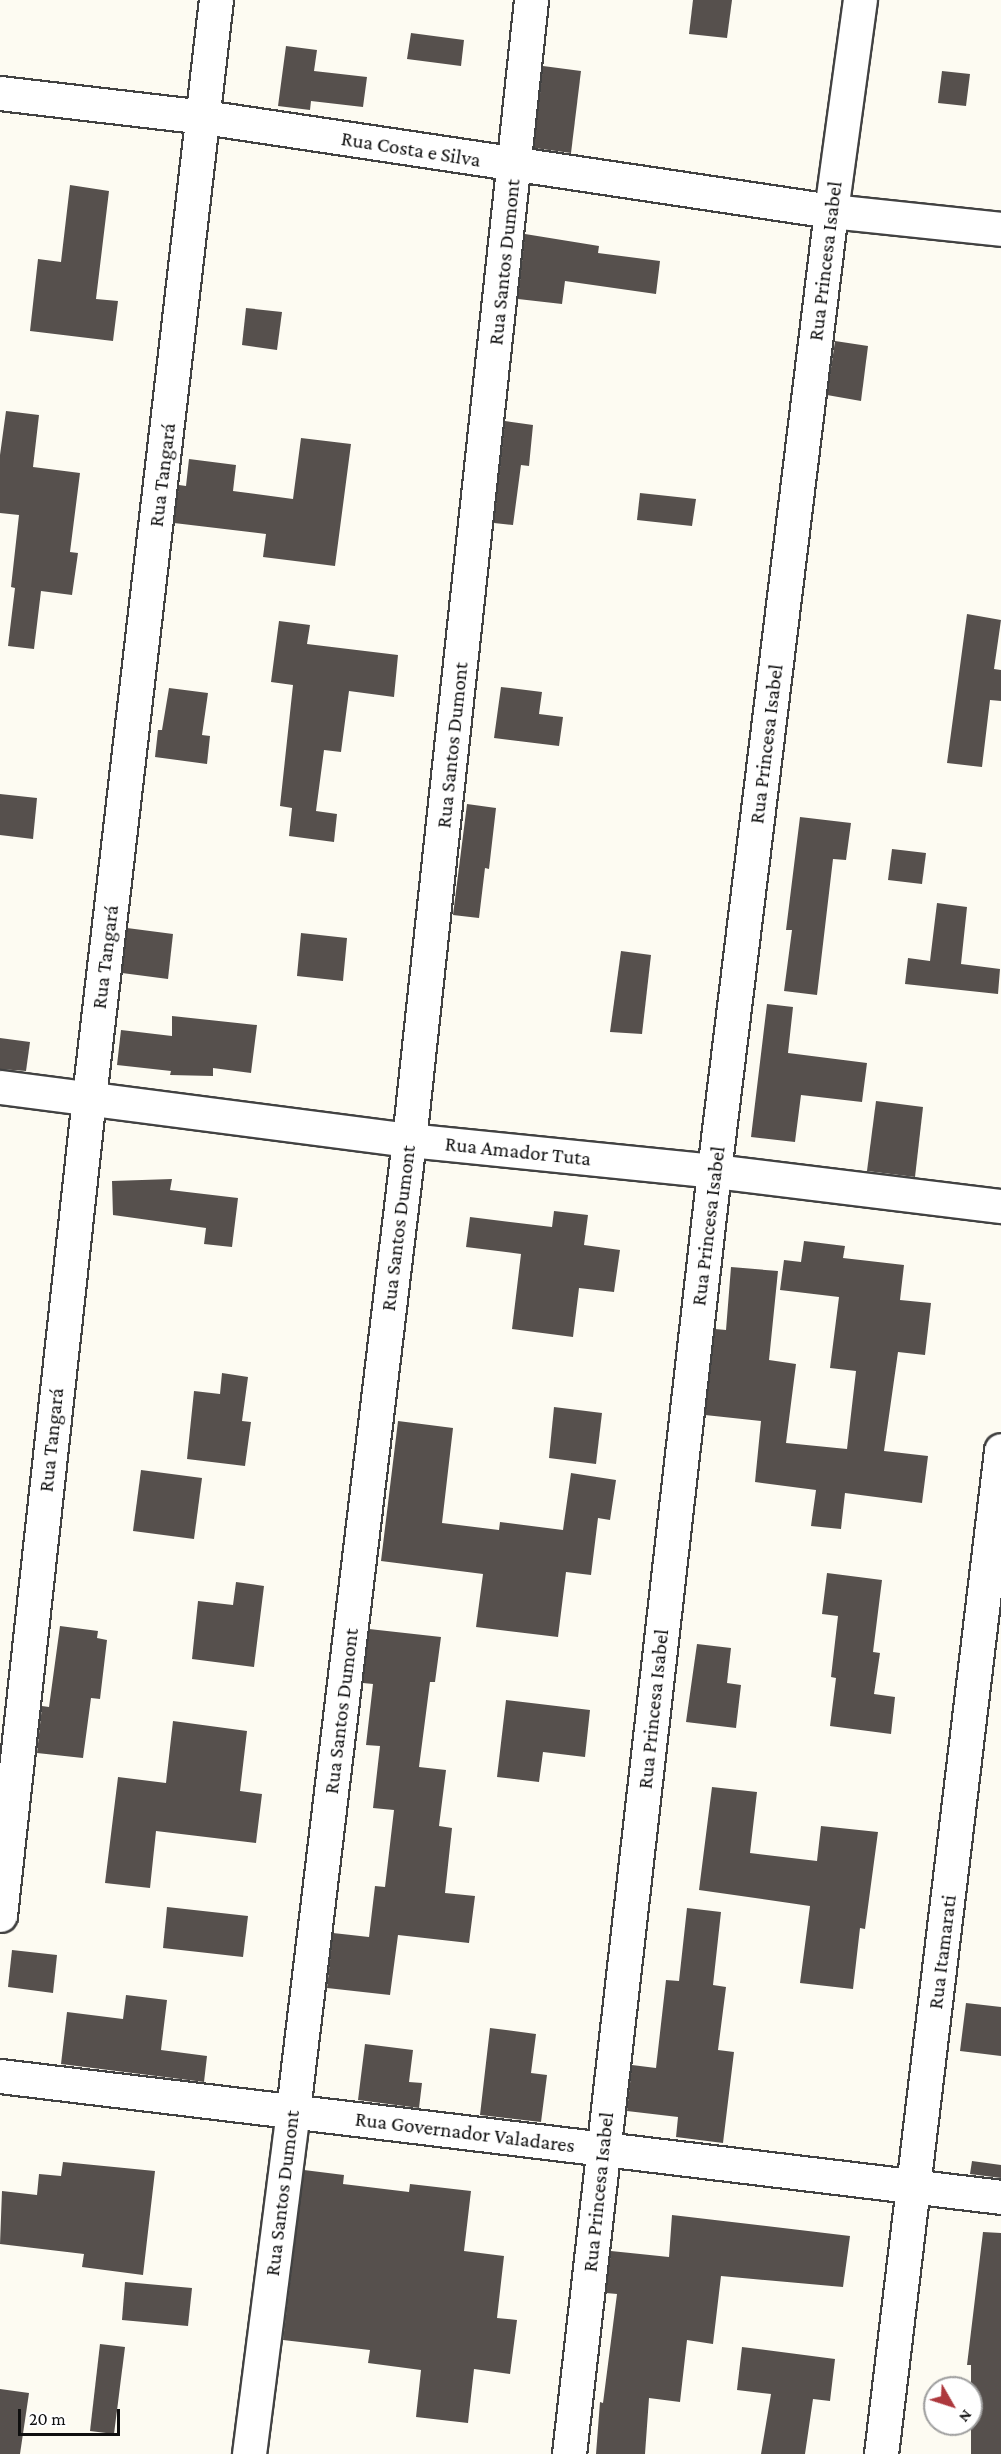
<!DOCTYPE html>
<meta charset="utf-8">
<style>
body{margin:0}
#map{position:relative;width:1001px;height:2454px;overflow:hidden;background:#fdfbf2;font-family:"Crimson Pro",serif}
div>[style]{position:absolute}
[style*='--x']{left:calc(var(--x)*1px);top:calc(var(--y)*1px);width:calc(var(--w)*1px);rotate:calc(var(--a)*1deg)}
.building>*{inset:0;background:#56504d}
.roads{filter:drop-shadow(2px 0 #424242) drop-shadow(-2px 0 #424242) drop-shadow(0 2px #424242) drop-shadow(0 -2px #424242)}
.street>*{height:33px;margin:-16.5px;padding:0 16.5px;transform-origin:16.5px;border-radius:16.5px;background:#fff}
span{translate:-50% -50%;white-space:nowrap;text-align:center;line-height:1.15;-webkit-text-stroke:6px #fff;paint-order:stroke}
.street-label{font-size:21px;color:#0f0f0f}
.north{position:absolute;left:923px;top:2376px;width:60px;height:60px;box-sizing:border-box;background:#fff;border:2px solid #9f9f9f;border-radius:50%;rotate:129deg;font-size:16px;font-weight:700;line-height:24px;text-align:center;color:#0f0f0f}
.north::after{content:'';display:block;margin:auto;width:21px;height:27px;background:#ad383d;clip-path:polygon(50% 0,100% 100%,50% 72%,0 100%)}
.scale{position:absolute;left:18px;top:2409px;width:102px;height:27px;box-sizing:border-box;border:3px solid #0f0f0f;border-top:0;padding-left:8px;font-size:18px;line-height:21px;white-space:nowrap;color:#0f0f0f;-webkit-text-stroke:4px #fff;paint-order:stroke}
</style>
<div id="map">
<div class="building">
<i style="clip-path:polygon(693px 0,732px 0,727px 38px,689px 34px)"></i>
<i style="clip-path:polygon(411px 33px,464px 40px,461px 66px,407px 59px)"></i>
<i style="clip-path:polygon(286px 46px,317px 50px,314px 71px,367px 77px,363px 107px,311px 101px,310px 110px,278px 106px)"></i>
<i style="clip-path:polygon(543px 66px,581px 71px,571px 153px,534px 148px)"></i>
<i style="clip-path:polygon(942px 71px,970px 74px,966px 106px,938px 103px)"></i>
<i style="clip-path:polygon(70px 185px,109px 191px,96px 299px,118px 301px,113px 341px,30px 331px,38px 259px,61px 262px)"></i>
<i style="clip-path:polygon(525px 234px,599px 246px,598px 253px,660px 261px,656px 294px,565px 281px,562px 304px,518px 299px)"></i>
<i style="clip-path:polygon(246px 308px,282px 312px,277px 350px,242px 345px)"></i>
<i style="clip-path:polygon(835px 341px,868px 346px,861px 401px,827px 395px)"></i>
<i style="clip-path:polygon(6px 411px,39px 415px,33px 467px,80px 473px,70px 552px,78px 553px,72px 595px,41px 591px,34px 649px,8px 646px,15px 588px,11px 587px,19px 515px,0 513px,0 455px)"></i>
<i style="clip-path:polygon(505px 421px,533px 425px,529px 466px,521px 465px,513px 525px,494px 523px)"></i>
<i style="clip-path:polygon(301px 438px,351px 444px,335px 566px,263px 557px,266px 534px,174px 523px,179px 485px,186px 486px,189px 459px,236px 465px,233px 491px,293px 499px)"></i>
<i style="clip-path:polygon(640px 493px,696px 499px,692px 526px,637px 520px)"></i>
<i style="clip-path:polygon(967px 614px,1001px 620px,994px 669px,1001px 670px,1001px 701px,990px 700px,982px 767px,947px 763px)"></i>
<i style="clip-path:polygon(279px 621px,310px 625px,307px 644px,398px 655px,394px 697px,349px 691px,341px 752px,324px 750px,316px 811px,337px 814px,334px 842px,289px 836px,292px 808px,280px 806px,293px 685px,271px 682px)"></i>
<i style="clip-path:polygon(501px 687px,542px 692px,539px 714px,563px 717px,559px 746px,494px 738px)"></i>
<i style="clip-path:polygon(169px 688px,208px 693px,202px 735px,210px 736px,207px 764px,155px 757px,158px 730px,162px 730px)"></i>
<i style="clip-path:polygon(0 794px,37px 798px,33px 839px,0 835px)"></i>
<i style="clip-path:polygon(467px 804px,496px 808px,489px 869px,485px 868px,479px 918px,453px 915px)"></i>
<i style="clip-path:polygon(800px 817px,851px 823px,846px 860px,833px 859px,817px 995px,784px 991px,792px 930px,786px 930px)"></i>
<i style="clip-path:polygon(892px 849px,926px 853px,922px 884px,888px 880px)"></i>
<i style="clip-path:polygon(937px 903px,967px 907px,961px 964px,1000px 969px,998px 994px,905px 984px,908px 958px,930px 961px)"></i>
<i style="clip-path:polygon(127px 928px,173px 934px,168px 979px,122px 973px)"></i>
<i style="clip-path:polygon(301px 933px,347px 938px,343px 981px,297px 976px)"></i>
<i style="clip-path:polygon(621px 951px,651px 955px,642px 1034px,610px 1032px)"></i>
<i style="clip-path:polygon(767px 1004px,793px 1007px,788px 1053px,867px 1063px,862px 1102px,801px 1095px,795px 1142px,751px 1137px)"></i>
<i style="clip-path:polygon(172px 1016px,257px 1025px,251px 1073px,213px 1068px,213px 1076px,170px 1075px,171px 1071px,117px 1065px,121px 1030px,172px 1036px)"></i>
<i style="clip-path:polygon(0 1038px,30px 1042px,26px 1071px,0 1069px)"></i>
<i style="clip-path:polygon(876px 1101px,923px 1107px,915px 1177px,867px 1171px)"></i>
<i style="clip-path:polygon(172px 1179px,170px 1190px,238px 1198px,232px 1247px,204px 1244px,206px 1228px,113px 1215px,112px 1181px)"></i>
<i style="clip-path:polygon(554px 1211px,588px 1215px,584px 1245px,620px 1250px,614px 1292px,579px 1288px,573px 1337px,512px 1329px,521px 1254px,466px 1247px,470px 1217px,552px 1227px)"></i>
<i style="clip-path:polygon(804px 1241px,845px 1246px,843px 1258px,904px 1265px,900px 1300px,931px 1303px,925px 1355px,898px 1352px,884px 1451px,928px 1456px,922px 1503px,845px 1493px,841px 1529px,811px 1526px,816px 1490px,755px 1482px,761px 1421px,705px 1415px,715px 1329px,726px 1330px,731px 1267px,778px 1271px,769px 1360px,796px 1364px,786px 1443px,847px 1449px,856px 1371px,830px 1368px,839px 1297px,780px 1290px,784px 1260px,801px 1262px)"></i>
<i style="clip-path:polygon(222px 1373px,248px 1377px,242px 1421px,251px 1422px,245px 1466px,187px 1459px,194px 1391px,220px 1394px)"></i>
<i style="clip-path:polygon(554px 1407px,602px 1413px,596px 1464px,549px 1458px)"></i>
<i style="clip-path:polygon(398px 1421px,453px 1428px,442px 1523px,499px 1530px,500px 1522px,563px 1530px,571px 1473px,616px 1480px,610px 1520px,598px 1518px,591px 1575px,566px 1572px,558px 1637px,476px 1627px,483px 1574px,381px 1561px)"></i>
<i style="clip-path:polygon(141px 1470px,202px 1478px,194px 1539px,133px 1531px)"></i>
<i style="clip-path:polygon(827px 1573px,882px 1580px,873px 1652px,880px 1653px,874px 1694px,895px 1697px,891px 1734px,830px 1726px,836px 1678px,831px 1677px,838px 1616px,822px 1614px)"></i>
<i style="clip-path:polygon(236px 1582px,264px 1586px,254px 1667px,192px 1659px,198px 1601px,233px 1605px)"></i>
<i style="clip-path:polygon(60px 1626px,98px 1631px,97px 1638px,107px 1640px,100px 1699px,91px 1698px,83px 1758px,37px 1753px,42px 1706px,49px 1707px)"></i>
<i style="clip-path:polygon(369px 1629px,441px 1637px,435px 1682px,430px 1682px,419px 1767px,446px 1770px,439px 1826px,452px 1828px,445px 1893px,475px 1896px,469px 1943px,398px 1935px,390px 1995px,327px 1988px,333px 1933px,369px 1937px,375px 1886px,385px 1887px,394px 1810px,373px 1808px,380px 1746px,366px 1745px,373px 1684px,363px 1683px)"></i>
<i style="clip-path:polygon(697px 1644px,731px 1648px,727px 1683px,741px 1685px,736px 1728px,686px 1722px)"></i>
<i style="clip-path:polygon(506px 1700px,590px 1710px,585px 1757px,543px 1752px,539px 1782px,497px 1777px)"></i>
<i style="clip-path:polygon(173px 1721px,247px 1731px,240px 1791px,262px 1794px,256px 1843px,156px 1831px,150px 1888px,105px 1883px,118px 1777px,166px 1783px)"></i>
<i style="clip-path:polygon(712px 1787px,757px 1792px,750px 1853px,817px 1861px,821px 1826px,878px 1832px,865px 1929px,860px 1928px,853px 1989px,800px 1983px,810px 1906px,699px 1890px)"></i>
<i style="clip-path:polygon(167px 1907px,248px 1916px,243px 1957px,163px 1948px)"></i>
<i style="clip-path:polygon(687px 1908px,721px 1912px,713px 1985px,726px 1987px,718px 2050px,734px 2052px,723px 2143px,676px 2137px,678px 2117px,627px 2111px,632px 2065px,656px 2068px,666px 1980px,679px 1981px)"></i>
<i style="clip-path:polygon(12px 1950px,57px 1955px,53px 1993px,8px 1987px)"></i>
<i style="clip-path:polygon(126px 1995px,167px 2000px,161px 2050px,207px 2056px,204px 2082px,61px 2064px,67px 2012px,123px 2019px)"></i>
<i style="clip-path:polygon(966px 2003px,1001px 2007px,1001px 2056px,960px 2051px)"></i>
<i style="clip-path:polygon(490px 2028px,536px 2034px,531px 2073px,547px 2075px,541px 2122px,480px 2115px)"></i>
<i style="clip-path:polygon(365px 2044px,413px 2050px,409px 2082px,422px 2083px,419px 2108px,358px 2100px)"></i>
<i style="clip-path:polygon(972px 2161px,1001px 2165px,1001px 2178px,970px 2174px)"></i>
<i style="clip-path:polygon(63px 2162px,155px 2171px,143px 2275px,82px 2267px,84px 2254px,0 2244px,2px 2191px,37px 2195px,39px 2174px,61px 2176px)"></i>
<i style="clip-path:polygon(304px 2170px,344px 2175px,343px 2184px,409px 2192px,410px 2184px,471px 2191px,464px 2251px,504px 2256px,497px 2318px,517px 2320px,510px 2374px,474px 2369px,468px 2423px,416px 2417px,421px 2370px,368px 2363px,370px 2350px,283px 2340px)"></i>
<i style="clip-path:polygon(672px 2215px,850px 2236px,843px 2287px,721px 2276px,713px 2344px,687px 2340px,680px 2402px,649px 2398px,645px 2454px,596px 2454px,600px 2402px,603px 2403px,617px 2294px,606px 2293px,611px 2251px,669px 2257px)"></i>
<i style="clip-path:polygon(983px 2232px,1001px 2233px,1001px 2454px,971px 2454px,971px 2365px,967px 2365px)"></i>
<i style="clip-path:polygon(125px 2282px,192px 2288px,188px 2326px,122px 2320px)"></i>
<i style="clip-path:polygon(100px 2344px,125px 2347px,114px 2434px,90px 2431px)"></i>
<i style="clip-path:polygon(742px 2347px,835px 2359px,830px 2401px,813px 2399px,805px 2454px,761px 2454px,771px 2394px,737px 2390px)"></i>
<i style="clip-path:polygon(0 2389px,29px 2393px,20px 2454px,0 2454px)"></i>
</div>
<div class="roads">
<div class="street">
<i style="--x:0;--y:93;--w:205;--a:6.7"></i>
<i style="--x:204;--y:117;--w:634;--a:8.53"></i>
<i style="--x:831;--y:211;--w:171;--a:6"></i>
<i style="--x:0;--y:1087;--w:412;--a:7.4"></i>
<i style="--x:409;--y:1140;--w:307;--a:5.8"></i>
<i style="--x:714;--y:1171;--w:289;--a:7"></i>
<i style="--x:0;--y:1915;--w:823;--a:-83.79"></i>
<i style="--x:89;--y:1097;--w:1104;--a:-83.4"></i>
<i style="--x:0;--y:2076;--w:1008;--a:6.89"></i>
<i style="--x:249;--y:2454;--w:347;--a:-82.7"></i>
<i style="--x:293;--y:2110;--w:977;--a:-83.18"></i>
<i style="--x:409;--y:1140;--w:1147;--a:-83.89"></i>
<i style="--x:569;--y:2454;--w:1291;--a:-83.55"></i>
<i style="--x:714;--y:1171;--w:967;--a:-83.05"></i>
<i style="--x:831;--y:211;--w:213;--a:-82.2"></i>
<i style="--x:881;--y:2454;--w:1011;--a:-83.18"></i>
</div>
</div>
<div class="street-label">
<span style="left:411px;top:149px;rotate:9deg">Rua Costa e Silva</span>
<span style="left:825px;top:261px;rotate:-83deg">Rua Princesa Isabel</span>
<span style="left:504px;top:262px;rotate:-84deg">Rua Santos Dumont</span>
<span style="left:162px;top:475px;rotate:-83deg">Rua Tangará</span>
<span style="left:766px;top:744px;rotate:-83deg">Rua Princesa Isabel</span>
<span style="left:452px;top:745px;rotate:-84deg">Rua Santos Dumont</span>
<span style="left:105px;top:957px;rotate:-83deg">Rua Tangará</span>
<span style="left:518px;top:1151px;rotate:6deg">Rua Amador Tuta</span>
<span style="left:708px;top:1226px;rotate:-83deg">Rua Princesa Isabel</span>
<span style="left:398px;top:1228px;rotate:-83deg">Rua Santos Dumont</span>
<span style="left:51px;top:1440px;rotate:-84deg">Rua Tangará</span>
<span style="left:653px;top:1709px;rotate:-84deg">Rua Princesa Isabel</span>
<span style="left:341px;top:1711px;rotate:-83deg">Rua Santos Dumont</span>
<span style="left:942px;top:1952px;rotate:-83deg">Rua Itamarati</span>
<span style="left:465px;top:2132px;rotate:7deg">Rua Governador Valadares</span>
<span style="left:598px;top:2192px;rotate:-84deg">Rua Princesa Isabel</span>
<span style="left:282px;top:2193px;rotate:-83deg">Rua Santos Dumont</span>
</div>
<div class="north">N</div>
<div class="scale">20 m</div>
</div>
